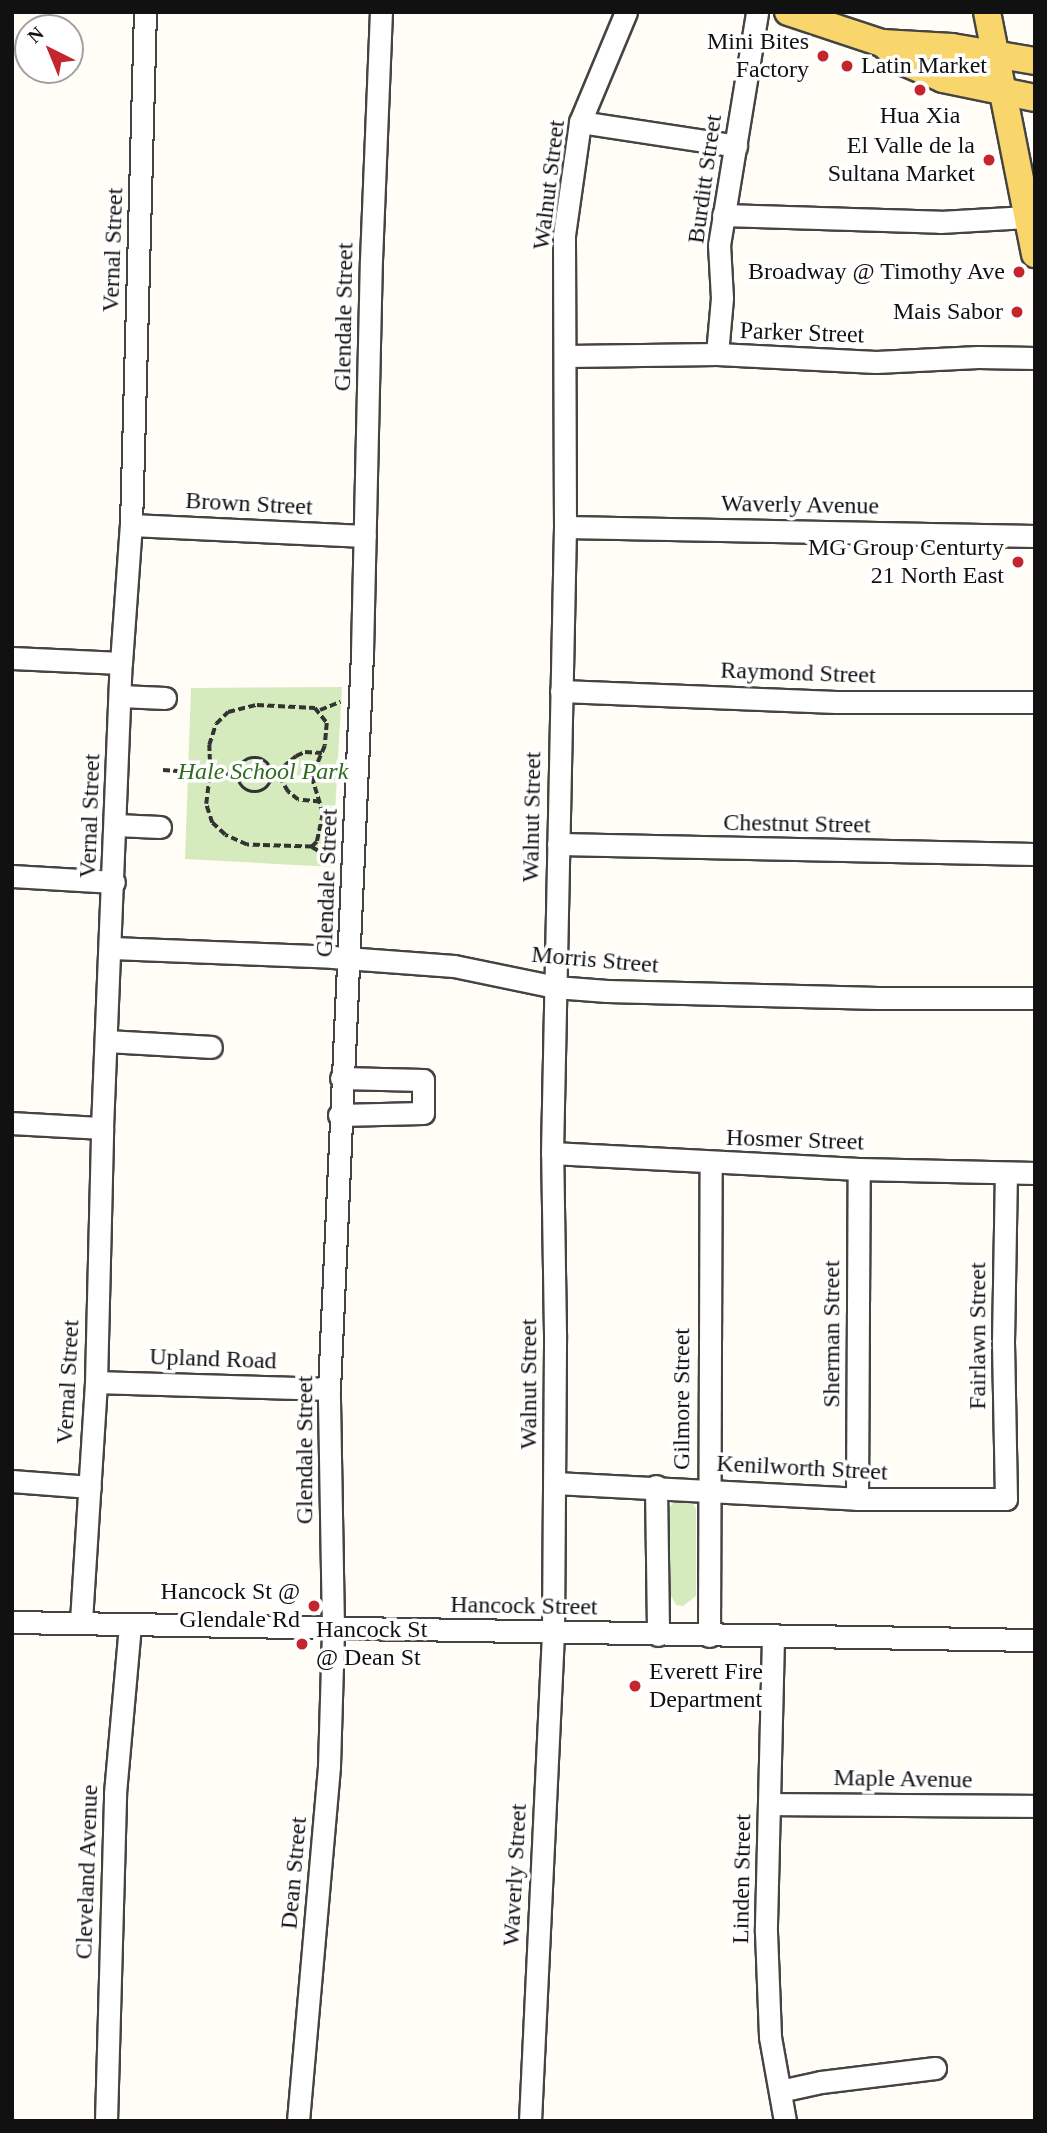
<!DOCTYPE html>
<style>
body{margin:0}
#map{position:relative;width:1047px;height:2133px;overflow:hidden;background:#fffdf5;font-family:"Times New Roman",serif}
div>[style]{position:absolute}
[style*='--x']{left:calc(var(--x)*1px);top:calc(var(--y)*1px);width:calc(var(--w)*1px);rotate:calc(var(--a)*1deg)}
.green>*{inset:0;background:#d5ebbd}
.path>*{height:3.5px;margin-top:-1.75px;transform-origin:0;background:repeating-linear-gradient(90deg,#333 0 7px,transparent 0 10.5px)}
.path>.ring{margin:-1.75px;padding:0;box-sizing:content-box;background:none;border:3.5px solid #333;border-radius:50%}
.roads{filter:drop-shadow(2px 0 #444) drop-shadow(-2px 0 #444) drop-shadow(0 2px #444) drop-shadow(0 -2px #444)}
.minor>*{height:21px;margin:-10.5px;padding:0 10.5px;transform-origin:10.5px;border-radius:10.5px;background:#fff}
.major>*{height:26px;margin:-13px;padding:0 13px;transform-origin:13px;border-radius:13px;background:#f9d66b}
.dots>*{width:19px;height:19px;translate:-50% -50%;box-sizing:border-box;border:4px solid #fff;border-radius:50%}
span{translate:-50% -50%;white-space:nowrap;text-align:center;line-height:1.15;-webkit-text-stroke:7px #fff;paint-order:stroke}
.poi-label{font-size:24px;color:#111}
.right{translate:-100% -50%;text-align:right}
.left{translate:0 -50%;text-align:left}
.street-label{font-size:24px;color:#111}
.park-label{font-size:24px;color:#2f6b1f;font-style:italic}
.frame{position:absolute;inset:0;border:14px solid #111;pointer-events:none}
.north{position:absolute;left:14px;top:14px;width:70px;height:70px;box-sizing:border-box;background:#fff;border:2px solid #a0a0a0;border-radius:50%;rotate:317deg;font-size:19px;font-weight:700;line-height:28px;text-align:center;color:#111}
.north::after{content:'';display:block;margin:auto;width:24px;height:32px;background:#c4262e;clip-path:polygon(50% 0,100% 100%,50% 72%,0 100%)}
</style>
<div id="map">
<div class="green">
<i style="clip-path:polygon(342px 687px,332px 867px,185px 859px,191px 688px)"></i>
<i style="clip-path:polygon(676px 1499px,690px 1499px,696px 1509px,696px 1596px,683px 1606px,676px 1605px,670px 1594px,669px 1508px)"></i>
</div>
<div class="path">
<i style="--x:257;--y:705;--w:58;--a:3"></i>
<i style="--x:315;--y:708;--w:19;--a:51"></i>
<i style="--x:327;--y:723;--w:23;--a:95"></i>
<i style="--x:325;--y:746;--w:34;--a:113"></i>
<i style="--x:312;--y:777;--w:39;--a:73"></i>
<i style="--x:323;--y:814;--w:29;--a:102"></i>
<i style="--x:317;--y:842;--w:7;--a:135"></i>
<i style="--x:312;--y:847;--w:65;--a:-178.2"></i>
<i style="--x:247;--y:845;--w:24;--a:-156"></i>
<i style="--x:225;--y:835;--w:18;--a:-137"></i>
<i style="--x:212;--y:823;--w:20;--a:-108"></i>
<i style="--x:206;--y:804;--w:32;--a:-83"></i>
<i style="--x:210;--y:772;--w:27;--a:-92"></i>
<i style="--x:209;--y:745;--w:22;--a:-72"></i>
<i style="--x:216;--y:724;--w:17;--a:-45"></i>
<i style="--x:228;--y:712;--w:30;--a:-14"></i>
<i style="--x:320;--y:710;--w:22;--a:-22"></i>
<i class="ring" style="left:238px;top:758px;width:30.5px;height:30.5px"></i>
<i style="--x:163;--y:770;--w:75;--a:3.8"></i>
<i style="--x:312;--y:777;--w:26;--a:4"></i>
<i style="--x:320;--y:802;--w:22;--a:-175"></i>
<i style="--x:298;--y:800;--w:13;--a:-141"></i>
<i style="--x:288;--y:792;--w:17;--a:-121"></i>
<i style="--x:279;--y:777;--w:11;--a:-68"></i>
<i style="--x:283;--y:767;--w:17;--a:-40"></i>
<i style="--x:296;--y:756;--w:10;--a:-24"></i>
<i style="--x:305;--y:752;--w:17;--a:3"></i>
<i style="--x:312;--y:847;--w:26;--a:31"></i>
</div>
<div class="roads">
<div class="minor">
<i style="--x:580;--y:122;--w:158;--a:8.7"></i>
<i style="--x:723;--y:215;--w:217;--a:1.8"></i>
<i style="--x:940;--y:222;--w:87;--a:-3.3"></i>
<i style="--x:717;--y:354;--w:56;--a:-84.9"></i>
<i style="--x:722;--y:298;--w:53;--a:-93.2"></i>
<i style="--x:719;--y:245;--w:236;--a:-80.7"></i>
<i style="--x:567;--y:356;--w:150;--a:-0.8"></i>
<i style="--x:717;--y:354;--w:159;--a:2.9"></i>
<i style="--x:876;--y:362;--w:102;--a:-2.8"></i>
<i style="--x:978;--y:357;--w:57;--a:1"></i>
<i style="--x:131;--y:525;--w:234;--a:2.7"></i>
<i style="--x:565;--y:527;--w:470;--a:1.1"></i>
<i style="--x:12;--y:658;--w:109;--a:2.6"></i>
<i style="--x:561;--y:691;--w:275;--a:2.3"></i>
<i style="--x:836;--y:702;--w:199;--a:0"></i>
<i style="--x:120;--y:696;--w:45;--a:2.5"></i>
<i style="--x:116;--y:825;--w:44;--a:2.6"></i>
<i style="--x:558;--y:844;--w:477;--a:1.2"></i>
<i style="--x:12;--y:876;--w:102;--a:3.4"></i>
<i style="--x:112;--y:948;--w:220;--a:2.3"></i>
<i style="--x:332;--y:957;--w:122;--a:4.2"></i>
<i style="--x:454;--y:966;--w:103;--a:11.7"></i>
<i style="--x:555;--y:987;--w:52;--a:4.4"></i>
<i style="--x:607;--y:991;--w:271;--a:1.5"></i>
<i style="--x:878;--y:998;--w:157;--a:0"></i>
<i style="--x:108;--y:1041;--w:103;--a:3.3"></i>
<i style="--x:339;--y:1115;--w:84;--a:-1.4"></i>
<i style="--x:423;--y:1113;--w:33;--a:-90"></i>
<i style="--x:423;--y:1080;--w:82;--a:-178.6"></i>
<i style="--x:12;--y:1123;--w:90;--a:3.2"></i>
<i style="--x:552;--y:1153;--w:307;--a:3"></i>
<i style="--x:859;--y:1169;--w:176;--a:1.3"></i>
<i style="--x:96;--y:1382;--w:233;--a:1.7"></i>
<i style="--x:12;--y:1481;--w:78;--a:4.4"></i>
<i style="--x:555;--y:1483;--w:302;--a:3"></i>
<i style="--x:857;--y:1499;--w:149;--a:0"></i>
<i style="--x:1006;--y:1499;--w:157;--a:-91.1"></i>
<i style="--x:1003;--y:1342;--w:169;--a:-89"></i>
<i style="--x:656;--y:1486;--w:149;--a:89.2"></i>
<i style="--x:857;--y:1499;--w:330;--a:-89.7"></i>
<i style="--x:81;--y:1621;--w:239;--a:-86.4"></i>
<i style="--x:96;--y:1382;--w:254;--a:-88.6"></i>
<i style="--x:102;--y:1128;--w:465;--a:-87.7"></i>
<i style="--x:121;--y:663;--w:138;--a:-85.9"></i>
<i style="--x:131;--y:525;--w:513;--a:-88.44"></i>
<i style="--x:12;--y:1622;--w:1023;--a:1.01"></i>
<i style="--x:709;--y:1636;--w:473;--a:-89.8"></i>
<i style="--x:773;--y:1638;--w:294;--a:91.4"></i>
<i style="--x:766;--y:1932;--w:105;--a:87.8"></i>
<i style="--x:770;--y:2037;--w:85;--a:79.9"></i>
<i style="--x:770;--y:1804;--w:265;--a:0.4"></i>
<i style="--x:780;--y:2091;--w:42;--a:-12.4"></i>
<i style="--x:821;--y:2082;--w:115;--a:-7"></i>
<i style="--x:106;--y:2121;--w:328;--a:-88.4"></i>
<i style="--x:115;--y:1793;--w:169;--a:-84.9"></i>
<i style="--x:298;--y:2121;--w:356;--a:-85"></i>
<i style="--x:329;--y:1766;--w:137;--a:-88.3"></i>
<i style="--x:333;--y:1629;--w:240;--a:-91"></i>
<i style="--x:329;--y:1389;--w:737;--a:-87.43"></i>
<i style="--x:362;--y:653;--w:393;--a:-88.7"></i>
<i style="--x:371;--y:260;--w:248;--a:-87.7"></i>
<i style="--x:530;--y:2121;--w:489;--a:-87.3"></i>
<i style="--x:553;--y:1633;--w:299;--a:-89.6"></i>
<i style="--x:555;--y:1334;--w:181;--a:-90.9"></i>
<i style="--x:552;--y:1153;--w:626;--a:-88.81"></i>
<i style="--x:565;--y:527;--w:292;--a:-90.2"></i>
<i style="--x:564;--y:235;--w:114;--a:-81.9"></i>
<i style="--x:580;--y:122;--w:119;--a:-67.3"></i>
</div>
<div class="major">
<i style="--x:788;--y:12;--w:99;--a:18.3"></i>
<i style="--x:882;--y:43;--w:70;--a:3.3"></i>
<i style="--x:952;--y:47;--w:84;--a:9.6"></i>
<i style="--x:987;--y:12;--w:247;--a:78.8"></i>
<i style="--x:882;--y:43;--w:31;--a:40"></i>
<i style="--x:906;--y:63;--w:40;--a:23.4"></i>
<i style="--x:943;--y:79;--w:94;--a:11.7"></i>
</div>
</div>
<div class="dots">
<i style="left:823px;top:56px;background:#c4262e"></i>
<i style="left:847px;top:66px;background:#c4262e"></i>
<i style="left:920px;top:90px;background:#c4262e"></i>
<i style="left:989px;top:160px;background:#c4262e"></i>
<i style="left:1019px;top:272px;background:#c4262e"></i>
<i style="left:1017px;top:312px;background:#c4262e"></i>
<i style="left:1018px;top:562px;background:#c4262e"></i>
<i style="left:314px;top:1606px;background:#c4262e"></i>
<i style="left:302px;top:1644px;background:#c4262e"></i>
<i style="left:635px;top:1686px;background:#c4262e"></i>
</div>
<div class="poi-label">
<span class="right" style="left:809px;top:56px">Mini Bites<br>Factory</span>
<span class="left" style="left:861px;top:66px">Latin Market</span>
<span style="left:920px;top:116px">Hua Xia</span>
<span class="right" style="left:975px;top:160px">El Valle de la<br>Sultana Market</span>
<span class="right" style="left:1005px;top:272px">Broadway @ Timothy Ave</span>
<span class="right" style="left:1003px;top:312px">Mais Sabor</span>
<span class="right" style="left:1004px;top:562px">MG Group Centurty<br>21 North East</span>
<span class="right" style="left:300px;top:1606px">Hancock St @<br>Glendale Rd</span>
<span class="left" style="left:316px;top:1644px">Hancock St<br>@ Dean St</span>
<span class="left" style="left:649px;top:1686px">Everett Fire<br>Department</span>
</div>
<div class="street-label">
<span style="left:705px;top:179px;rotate:-82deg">Burditt Street</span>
<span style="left:549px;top:185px;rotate:-83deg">Walnut Street</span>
<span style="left:113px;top:250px;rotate:-88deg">Vernal Street</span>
<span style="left:344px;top:317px;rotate:-89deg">Glendale Street</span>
<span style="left:802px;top:333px;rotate:2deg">Parker Street</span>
<span style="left:249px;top:504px;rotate:3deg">Brown Street</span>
<span style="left:800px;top:505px;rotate:1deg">Waverly Avenue</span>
<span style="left:798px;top:673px;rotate:2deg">Raymond Street</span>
<span style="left:90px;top:816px;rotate:-88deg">Vernal Street</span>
<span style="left:532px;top:817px;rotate:-89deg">Walnut Street</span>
<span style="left:797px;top:824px;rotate:1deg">Chestnut Street</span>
<span style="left:327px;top:883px;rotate:-88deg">Glendale Street</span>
<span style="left:595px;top:960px;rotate:5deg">Morris Street</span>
<span style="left:795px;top:1140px;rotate:2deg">Hosmer Street</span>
<span style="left:832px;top:1334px;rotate:-90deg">Sherman Street</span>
<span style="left:978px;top:1336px;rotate:-90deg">Fairlawn Street</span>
<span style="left:213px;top:1359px;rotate:2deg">Upland Road</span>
<span style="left:68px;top:1382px;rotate:-87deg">Vernal Street</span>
<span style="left:529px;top:1384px;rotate:-90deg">Walnut Street</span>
<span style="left:682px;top:1399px;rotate:-90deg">Gilmore Street</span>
<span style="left:305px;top:1450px;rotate:-90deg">Glendale Street</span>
<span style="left:802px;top:1468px;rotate:3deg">Kenilworth Street</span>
<span style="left:524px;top:1606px;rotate:1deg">Hancock Street</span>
<span style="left:903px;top:1779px;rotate:1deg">Maple Avenue</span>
<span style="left:87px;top:1872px;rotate:-88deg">Cleveland Avenue</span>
<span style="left:294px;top:1873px;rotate:-85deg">Dean Street</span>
<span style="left:515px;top:1875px;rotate:-87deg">Waverly Street</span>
<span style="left:742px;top:1879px;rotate:-89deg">Linden Street</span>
</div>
<div class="park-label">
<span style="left:263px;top:772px">Hale School Park</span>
</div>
<div class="frame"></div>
<div class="north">N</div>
</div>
